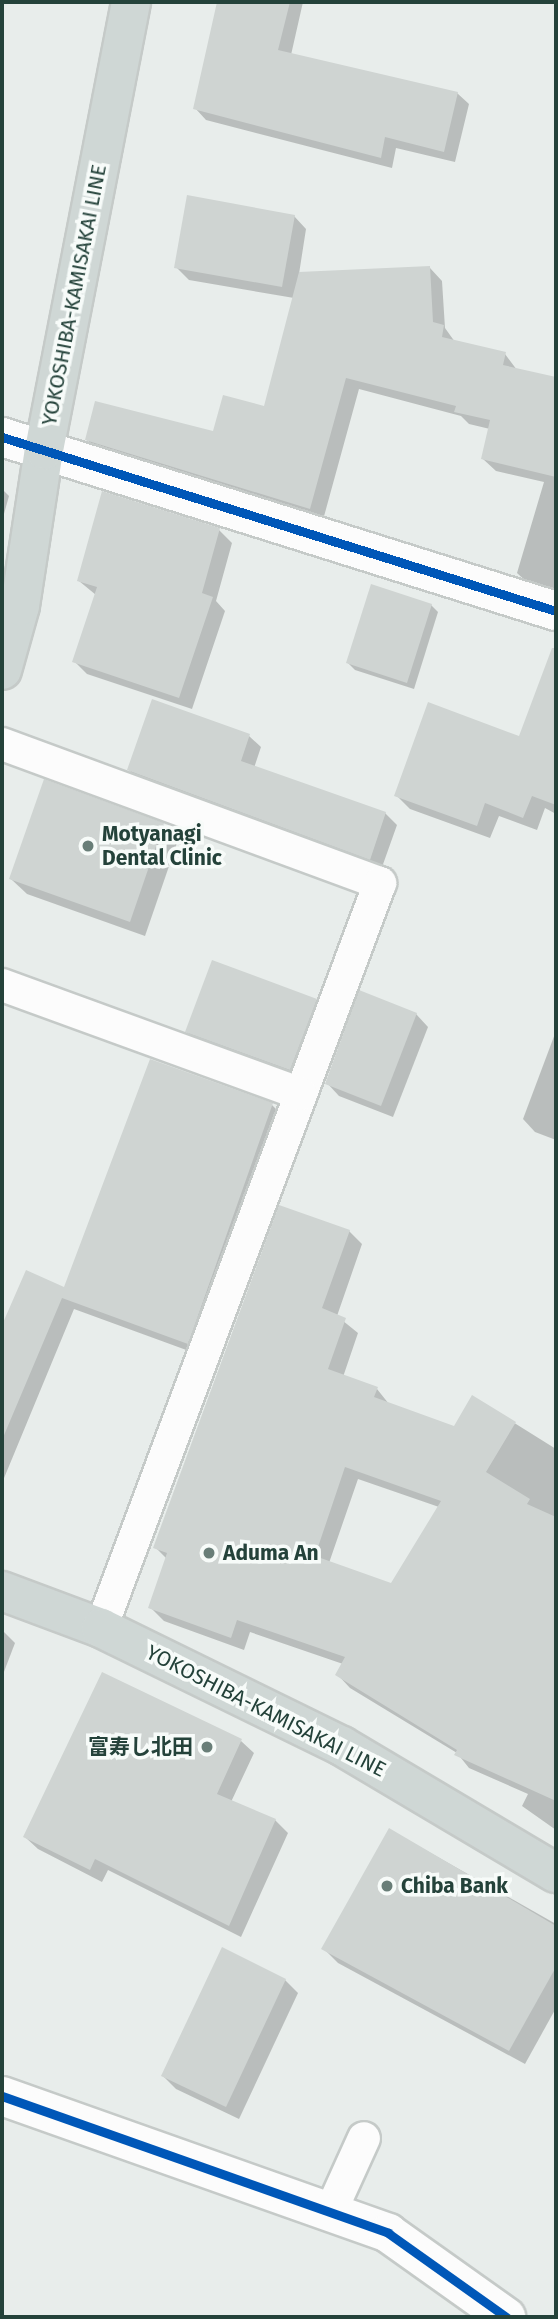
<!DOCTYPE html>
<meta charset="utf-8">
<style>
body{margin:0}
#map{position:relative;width:558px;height:2319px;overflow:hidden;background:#e8edeb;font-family:"Fira Sans","Noto Sans JP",sans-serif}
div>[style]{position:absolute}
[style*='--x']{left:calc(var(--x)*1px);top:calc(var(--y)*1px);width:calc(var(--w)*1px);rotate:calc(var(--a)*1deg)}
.shadow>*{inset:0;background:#0003}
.building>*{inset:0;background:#cfd4d2}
.roads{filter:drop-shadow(2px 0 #c5cac8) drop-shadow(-2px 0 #c5cac8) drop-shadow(0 2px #c5cac8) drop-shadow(0 -2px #c5cac8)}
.lane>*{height:32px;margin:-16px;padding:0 16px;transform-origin:16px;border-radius:16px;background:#fcfcfc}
.street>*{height:38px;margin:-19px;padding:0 19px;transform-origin:19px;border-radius:19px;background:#fcfcfc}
.primary>*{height:38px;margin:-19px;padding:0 19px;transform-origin:19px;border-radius:19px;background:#cfd7d5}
.cycleway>*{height:9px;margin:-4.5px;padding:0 4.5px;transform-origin:4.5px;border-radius:4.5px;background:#0057b8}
.dots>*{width:19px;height:19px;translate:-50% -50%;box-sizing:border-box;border:4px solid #f7fbf9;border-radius:50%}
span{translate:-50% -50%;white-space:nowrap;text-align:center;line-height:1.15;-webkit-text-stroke:7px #f7fbf9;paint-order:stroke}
.street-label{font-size:21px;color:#24423a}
.poi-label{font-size:21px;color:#24423a;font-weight:700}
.left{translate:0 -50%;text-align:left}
.right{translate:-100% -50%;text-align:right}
.frame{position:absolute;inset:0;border:4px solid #24423a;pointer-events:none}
</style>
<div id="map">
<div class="shadow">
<i style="clip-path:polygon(218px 2px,303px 2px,291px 55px,457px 93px,469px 104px,455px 162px,396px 148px,392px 168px,206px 120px,195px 108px)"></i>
<i style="clip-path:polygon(294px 216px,306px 229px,299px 274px,430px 268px,442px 281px,445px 328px,455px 342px,505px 354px,517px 370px,556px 379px,556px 593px,530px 585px,517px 573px,544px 482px,496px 471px,483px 459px,490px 429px,469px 424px,461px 416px,359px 389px,323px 520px,99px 452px,87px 440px,215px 433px,265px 408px,294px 298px,189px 280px,176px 267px)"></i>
<i style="clip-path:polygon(2px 489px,9px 496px,2px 521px)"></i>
<i style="clip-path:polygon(219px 530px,232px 543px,216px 601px,225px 611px,192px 709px,87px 674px,74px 661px,96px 595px,79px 581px)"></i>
<i style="clip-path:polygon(431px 605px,438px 612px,414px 689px,355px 670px,348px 663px)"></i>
<i style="clip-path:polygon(537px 692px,556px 700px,556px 814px,545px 808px,537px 830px,499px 816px,490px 838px,410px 809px,396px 795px,520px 738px)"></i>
<i style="clip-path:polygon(249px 736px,261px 747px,254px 768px,385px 813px,397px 825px,381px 870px,141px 782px,129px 770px)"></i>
<i style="clip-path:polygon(163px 825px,178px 840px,145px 936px,27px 894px,11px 879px)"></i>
<i style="clip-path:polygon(316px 1001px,328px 1014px,303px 1081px,200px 1044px,187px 1032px)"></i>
<i style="clip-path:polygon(416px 1014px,428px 1027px,393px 1117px,339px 1096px,327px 1083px)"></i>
<i style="clip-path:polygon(556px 1031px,556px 1140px,535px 1132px,523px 1119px)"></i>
<i style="clip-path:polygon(272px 1105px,284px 1117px,200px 1355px,74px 1309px,2px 1483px,2px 1330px,27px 1272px,65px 1289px)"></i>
<i style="clip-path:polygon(evenodd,349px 1231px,362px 1244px,337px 1316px,358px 1333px,343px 1377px,377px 1389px,389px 1404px,454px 1428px,473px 1397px,556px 1449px,556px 1554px,538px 1592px,556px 1602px,556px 1830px,522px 1806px,528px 1794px,469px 1768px,457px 1753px,350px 1688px,337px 1674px,343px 1664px,250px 1632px,244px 1650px,164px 1621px,150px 1607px,167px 1559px,155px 1547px,349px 1231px,358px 1479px,439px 1507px,392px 1585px,329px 1563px,358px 1479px)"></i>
<i style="clip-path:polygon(2px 1630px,15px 1643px,2px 1677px)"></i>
<i style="clip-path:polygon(241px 1741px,254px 1753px,231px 1802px,275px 1820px,288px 1833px,241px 1937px,108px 1870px,102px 1882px,38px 1849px,25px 1837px)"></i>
<i style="clip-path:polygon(390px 1830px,556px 1924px,556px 2008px,525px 2064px,338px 1963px,323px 1948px)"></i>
<i style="clip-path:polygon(285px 1980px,298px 1993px,239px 2119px,176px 2089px,163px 2076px)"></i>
</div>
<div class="building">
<i style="clip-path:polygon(217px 2px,290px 2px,278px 50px,458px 92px,444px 152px,385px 137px,381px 158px,193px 109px)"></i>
<i style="clip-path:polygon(187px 195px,295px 215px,282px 287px,174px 268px)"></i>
<i style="clip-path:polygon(430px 266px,433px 322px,444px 325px,442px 337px,506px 352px,503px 365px,556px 377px,556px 477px,481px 459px,490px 420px,454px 412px,456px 406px,346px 378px,310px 509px,85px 440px,95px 401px,213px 431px,223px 395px,264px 406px,299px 272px)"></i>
<i style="clip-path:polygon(102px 491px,220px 528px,202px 593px,213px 597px,179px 698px,72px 662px,97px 587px,77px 581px)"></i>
<i style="clip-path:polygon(371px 584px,432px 604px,407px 683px,346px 663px)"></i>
<i style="clip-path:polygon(552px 648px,556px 648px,556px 805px,532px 796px,523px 818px,485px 803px,477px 826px,394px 796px,428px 702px,519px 736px)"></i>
<i style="clip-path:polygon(152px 699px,250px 734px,241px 761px,386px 812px,370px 860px,127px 770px)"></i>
<i style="clip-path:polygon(44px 779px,164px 823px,130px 922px,9px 879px)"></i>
<i style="clip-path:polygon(212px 960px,317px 999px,290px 1070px,185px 1032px)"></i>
<i style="clip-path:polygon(359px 990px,417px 1013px,381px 1106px,325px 1084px)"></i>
<i style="clip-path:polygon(150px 1059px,273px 1103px,188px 1344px,62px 1298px,2px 1440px,2px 1325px,26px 1270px,64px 1287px)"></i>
<i style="clip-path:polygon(evenodd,279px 1205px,350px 1230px,322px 1308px,346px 1318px,328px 1369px,378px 1387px,374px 1397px,454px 1426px,472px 1395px,516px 1422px,486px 1472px,530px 1499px,527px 1504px,556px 1517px,556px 1801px,454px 1755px,457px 1750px,335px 1675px,345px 1657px,237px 1620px,231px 1638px,148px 1608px,167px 1553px,153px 1548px,279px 1205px,345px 1467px,441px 1501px,391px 1583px,315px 1556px,345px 1467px)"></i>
<i style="clip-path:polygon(102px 1672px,242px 1739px,217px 1794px,276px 1819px,229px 1926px,95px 1859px,90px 1870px,23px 1837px)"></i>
<i style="clip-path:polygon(389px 1828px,556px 1926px,556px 1967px,509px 2051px,321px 1949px)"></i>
<i style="clip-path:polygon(222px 1947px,286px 1979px,226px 2107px,161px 2076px)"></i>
</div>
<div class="roads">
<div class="lane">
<i style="--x:2;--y:744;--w:403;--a:20.2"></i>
<i style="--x:380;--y:883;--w:796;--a:110.53"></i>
<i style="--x:2;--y:985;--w:318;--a:20"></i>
<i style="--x:330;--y:2213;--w:82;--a:-65.6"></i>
</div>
<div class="street">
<i style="--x:2;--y:437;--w:581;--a:17.44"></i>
<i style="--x:2;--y:2096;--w:410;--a:19.5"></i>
<i style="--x:388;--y:2233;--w:145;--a:35.4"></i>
</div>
<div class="primary">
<i style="--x:2;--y:670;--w:66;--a:-74.3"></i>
<i style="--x:20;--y:606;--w:158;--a:-81.3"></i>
<i style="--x:44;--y:450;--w:456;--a:-79"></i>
<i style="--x:2;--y:1591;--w:106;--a:20.5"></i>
<i style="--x:101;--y:1628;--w:268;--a:26.1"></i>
<i style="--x:342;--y:1746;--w:249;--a:30.7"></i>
</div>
</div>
<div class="cycleway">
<i style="--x:2;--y:437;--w:581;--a:17.44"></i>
<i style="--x:2;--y:2096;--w:410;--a:19.5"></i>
<i style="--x:388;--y:2233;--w:145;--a:35.4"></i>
</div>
<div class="dots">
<i style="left:88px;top:846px;background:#697e78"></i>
<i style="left:209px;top:1553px;background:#697e78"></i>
<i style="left:207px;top:1747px;background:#697e78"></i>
<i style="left:387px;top:1886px;background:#697e78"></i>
</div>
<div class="street-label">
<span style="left:74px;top:295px;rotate:-79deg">YOKOSHIBA-KAMISAKAI LINE</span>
<span style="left:266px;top:1711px;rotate:27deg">YOKOSHIBA-KAMISAKAI LINE</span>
</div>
<div class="poi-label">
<span class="left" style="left:102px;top:846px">Motyanagi<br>Dental Clinic</span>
<span class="left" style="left:223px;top:1553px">Aduma An</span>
<span class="right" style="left:193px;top:1747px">富寿し北田</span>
<span class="left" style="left:401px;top:1886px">Chiba Bank</span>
</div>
<div class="frame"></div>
</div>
